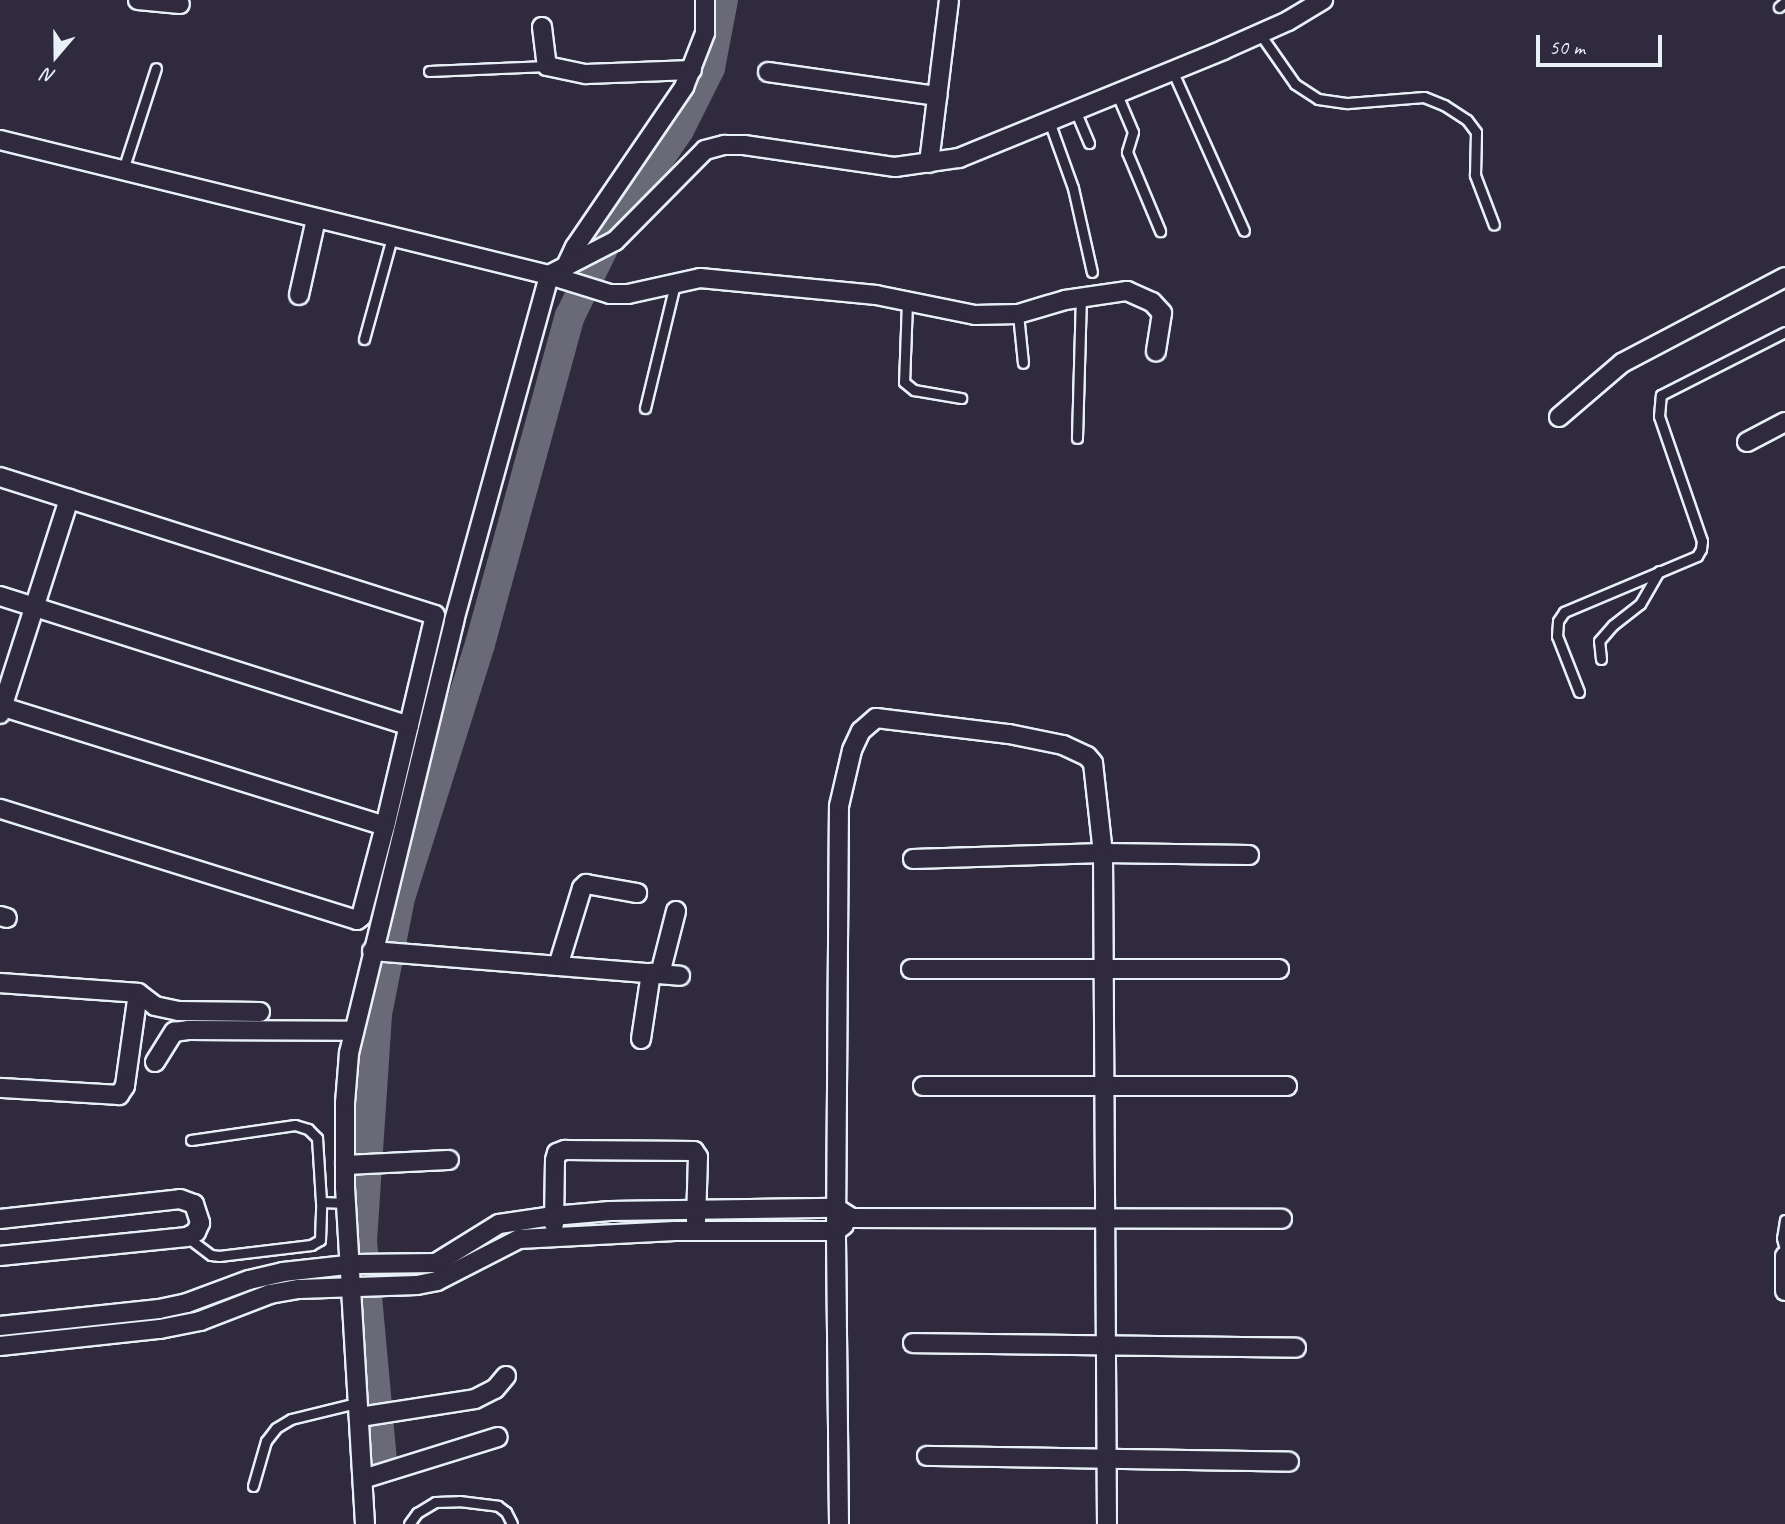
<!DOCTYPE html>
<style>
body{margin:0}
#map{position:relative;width:1785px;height:1524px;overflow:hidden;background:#2f2a3d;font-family:Caveat,sans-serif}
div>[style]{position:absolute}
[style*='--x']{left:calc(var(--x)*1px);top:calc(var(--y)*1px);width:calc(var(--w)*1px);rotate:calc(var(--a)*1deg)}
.river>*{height:30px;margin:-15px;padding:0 15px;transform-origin:15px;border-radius:15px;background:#696978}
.roads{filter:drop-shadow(2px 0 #e8f1f8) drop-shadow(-2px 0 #e8f1f8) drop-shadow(0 2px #e8f1f8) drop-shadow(0 -2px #e8f1f8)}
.lane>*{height:9px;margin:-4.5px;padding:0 4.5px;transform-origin:4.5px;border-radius:4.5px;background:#2f2a3d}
.street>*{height:18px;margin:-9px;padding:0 9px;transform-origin:9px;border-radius:9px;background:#2f2a3d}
span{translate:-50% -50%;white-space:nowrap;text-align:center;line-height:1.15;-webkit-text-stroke:6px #2f2a3d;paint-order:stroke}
.north{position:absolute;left:21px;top:21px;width:70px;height:70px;-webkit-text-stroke:5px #2f2a3d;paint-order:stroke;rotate:200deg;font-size:19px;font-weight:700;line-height:28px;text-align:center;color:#e8f1f8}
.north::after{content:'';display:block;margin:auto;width:24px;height:32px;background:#e8f1f8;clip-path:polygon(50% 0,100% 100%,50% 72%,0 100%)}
.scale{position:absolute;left:1536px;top:35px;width:126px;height:32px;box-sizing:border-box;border:4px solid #e8f1f8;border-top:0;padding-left:9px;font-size:21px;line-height:24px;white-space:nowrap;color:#e8f1f8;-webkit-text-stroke:5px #2f2a3d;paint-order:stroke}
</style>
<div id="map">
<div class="river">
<i style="--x:382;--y:1461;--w:221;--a:-95.2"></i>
<i style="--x:362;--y:1241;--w:227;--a:-86.2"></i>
<i style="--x:377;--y:1014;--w:118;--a:-78.8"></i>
<i style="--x:400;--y:898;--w:266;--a:-72.5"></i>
<i style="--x:480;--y:644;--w:340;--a:-74.7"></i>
<i style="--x:570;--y:316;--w:105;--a:-63.9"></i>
<i style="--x:616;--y:222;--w:112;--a:-55.6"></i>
<i style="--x:679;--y:130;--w:69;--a:-63.4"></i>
<i style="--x:710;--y:68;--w:69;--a:-79.2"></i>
</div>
<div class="roads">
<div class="lane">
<i style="--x:1779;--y:7;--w:8;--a:-40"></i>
<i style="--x:1260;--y:34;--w:61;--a:55"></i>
<i style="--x:1295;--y:84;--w:27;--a:33"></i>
<i style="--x:1318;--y:99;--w:30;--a:8"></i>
<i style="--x:1348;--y:103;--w:76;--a:-4.5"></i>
<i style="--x:1424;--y:97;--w:22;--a:22"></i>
<i style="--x:1444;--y:105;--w:27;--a:33"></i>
<i style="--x:1467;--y:120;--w:15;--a:53"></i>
<i style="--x:1476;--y:132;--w:43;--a:91.3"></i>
<i style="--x:1475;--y:175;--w:53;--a:69.2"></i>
<i style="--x:1172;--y:70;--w:176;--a:65.9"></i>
<i style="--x:429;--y:71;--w:118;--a:-2.4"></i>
<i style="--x:1116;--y:92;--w:43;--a:67"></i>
<i style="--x:1133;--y:132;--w:21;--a:107"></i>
<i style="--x:1127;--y:152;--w:86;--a:67.3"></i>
<i style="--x:1075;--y:110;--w:36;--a:67"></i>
<i style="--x:1049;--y:121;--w:71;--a:70.3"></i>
<i style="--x:1073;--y:188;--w:86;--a:77.3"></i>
<i style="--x:123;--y:170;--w:107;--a:-72.1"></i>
<i style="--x:907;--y:302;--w:80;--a:92.1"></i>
<i style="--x:904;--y:382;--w:13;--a:39"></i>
<i style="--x:914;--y:390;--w:48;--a:9.7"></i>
<i style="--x:1018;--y:314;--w:49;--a:84.2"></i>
<i style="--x:364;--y:339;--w:106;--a:-74.6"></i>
<i style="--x:645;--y:408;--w:128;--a:-76.4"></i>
<i style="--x:1077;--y:438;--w:140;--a:-88.4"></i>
<i style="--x:1601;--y:659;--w:18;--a:-96"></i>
<i style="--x:1599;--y:641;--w:21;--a:-49"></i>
<i style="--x:1613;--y:625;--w:34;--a:-38"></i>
<i style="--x:1640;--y:604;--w:38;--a:-60"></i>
<i style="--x:1579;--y:692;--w:60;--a:-111.4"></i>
<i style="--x:1557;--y:636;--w:15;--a:-86"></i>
<i style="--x:1558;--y:621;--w:11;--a:-56"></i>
<i style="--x:1564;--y:612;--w:144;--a:-22.8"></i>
<i style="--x:1697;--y:556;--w:8;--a:-60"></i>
<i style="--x:1701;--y:549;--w:8;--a:-83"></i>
<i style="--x:1702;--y:541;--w:132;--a:-109"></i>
<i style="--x:1659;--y:416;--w:21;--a:-85"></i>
<i style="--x:1661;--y:395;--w:139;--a:-26.9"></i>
<i style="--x:191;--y:1140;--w:105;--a:-8.2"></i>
<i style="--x:295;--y:1125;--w:14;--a:17"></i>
<i style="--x:308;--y:1129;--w:13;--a:45"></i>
<i style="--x:317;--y:1138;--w:64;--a:86.4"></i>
<i style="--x:321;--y:1202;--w:26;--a:2"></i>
<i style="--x:1785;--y:1220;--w:18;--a:99"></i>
<i style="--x:1782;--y:1238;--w:11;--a:75"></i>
<i style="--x:187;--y:1237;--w:30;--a:37"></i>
<i style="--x:211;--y:1255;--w:8;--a:7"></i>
<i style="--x:219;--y:1256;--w:93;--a:-6.8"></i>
<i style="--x:311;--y:1245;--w:10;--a:-29"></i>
<i style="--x:320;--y:1240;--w:38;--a:-88"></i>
<i style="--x:253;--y:1486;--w:47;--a:-73.9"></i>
<i style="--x:266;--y:1441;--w:16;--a:-52"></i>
<i style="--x:276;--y:1428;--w:17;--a:-31"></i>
<i style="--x:291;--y:1419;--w:71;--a:-13.8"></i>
<i style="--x:409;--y:1524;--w:14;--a:-54"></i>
<i style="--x:417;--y:1513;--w:21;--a:-31"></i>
<i style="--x:435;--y:1502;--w:24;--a:-2"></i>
<i style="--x:459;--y:1501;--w:39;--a:7"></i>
<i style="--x:498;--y:1506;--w:10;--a:37"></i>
<i style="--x:506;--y:1512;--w:13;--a:63"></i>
</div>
<div class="street">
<i style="--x:138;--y:0;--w:42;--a:5.4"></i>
<i style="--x:542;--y:27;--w:39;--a:83"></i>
<i style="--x:547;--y:66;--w:40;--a:12"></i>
<i style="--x:586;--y:74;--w:106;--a:-2.2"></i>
<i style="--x:768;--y:72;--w:171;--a:8.1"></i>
<i style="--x:0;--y:140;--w:565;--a:13.82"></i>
<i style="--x:549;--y:275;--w:74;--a:-27.3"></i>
<i style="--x:615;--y:241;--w:128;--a:-45.3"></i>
<i style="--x:705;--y:150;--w:20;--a:-15"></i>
<i style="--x:724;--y:145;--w:20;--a:0"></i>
<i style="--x:744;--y:145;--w:153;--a:8.3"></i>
<i style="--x:895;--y:167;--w:65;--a:-8"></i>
<i style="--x:959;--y:158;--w:285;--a:-22.2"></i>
<i style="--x:1223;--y:50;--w:71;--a:-24"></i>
<i style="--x:1288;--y:21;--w:41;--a:-31"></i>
<i style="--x:929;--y:163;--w:164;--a:-83"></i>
<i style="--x:566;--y:266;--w:21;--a:-65"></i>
<i style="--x:575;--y:247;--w:194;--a:-55.7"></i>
<i style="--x:684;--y:87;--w:58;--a:-68.7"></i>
<i style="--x:705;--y:33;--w:33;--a:-90"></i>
<i style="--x:299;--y:295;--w:78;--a:-77.4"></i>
<i style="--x:1559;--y:417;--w:83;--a:-40.6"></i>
<i style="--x:1622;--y:363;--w:184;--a:-27.8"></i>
<i style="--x:1747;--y:442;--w:43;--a:-27.8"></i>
<i style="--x:0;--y:477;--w:456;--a:17.6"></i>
<i style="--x:435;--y:615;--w:217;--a:103.3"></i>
<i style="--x:385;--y:826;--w:94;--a:104.8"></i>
<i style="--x:361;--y:917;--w:5;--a:143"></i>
<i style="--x:357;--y:920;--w:374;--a:-162.7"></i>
<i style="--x:0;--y:596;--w:429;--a:17.6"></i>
<i style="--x:0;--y:706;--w:403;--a:17.3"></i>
<i style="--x:0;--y:714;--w:226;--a:-72.2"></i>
<i style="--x:913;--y:859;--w:190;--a:-1.8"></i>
<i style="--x:1103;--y:853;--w:146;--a:0.8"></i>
<i style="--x:0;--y:916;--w:7;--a:16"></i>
<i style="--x:372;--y:951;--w:309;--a:4.6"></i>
<i style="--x:558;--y:966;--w:82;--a:-72.9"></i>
<i style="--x:582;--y:888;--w:6;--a:-45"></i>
<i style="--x:586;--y:884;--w:52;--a:10"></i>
<i style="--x:911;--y:969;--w:368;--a:0"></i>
<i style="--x:660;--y:974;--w:65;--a:-75.7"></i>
<i style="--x:0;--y:983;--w:138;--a:4.1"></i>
<i style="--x:138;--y:993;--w:94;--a:98"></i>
<i style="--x:125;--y:1086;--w:11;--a:124"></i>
<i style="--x:119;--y:1095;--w:119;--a:-176.6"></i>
<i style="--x:138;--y:993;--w:21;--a:37"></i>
<i style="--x:155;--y:1006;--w:24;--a:12"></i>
<i style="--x:178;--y:1011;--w:82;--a:0.7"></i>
<i style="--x:641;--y:1039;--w:67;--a:-81.4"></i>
<i style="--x:155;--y:1062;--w:36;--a:-58"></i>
<i style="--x:174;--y:1032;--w:14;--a:-8"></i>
<i style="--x:188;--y:1030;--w:165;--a:0.3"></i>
<i style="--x:923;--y:1086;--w:364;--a:0"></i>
<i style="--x:345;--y:1165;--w:104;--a:-2.8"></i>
<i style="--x:0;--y:1219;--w:181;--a:-6.3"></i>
<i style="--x:180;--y:1199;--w:15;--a:20"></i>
<i style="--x:194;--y:1204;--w:20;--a:72"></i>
<i style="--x:200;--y:1223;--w:10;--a:114"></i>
<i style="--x:196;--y:1232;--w:10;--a:151"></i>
<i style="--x:187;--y:1237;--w:188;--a:174.2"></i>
<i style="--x:554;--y:1224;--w:64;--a:-89.1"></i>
<i style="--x:555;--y:1160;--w:7;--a:-74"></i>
<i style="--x:557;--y:1153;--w:9;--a:-21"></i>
<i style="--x:565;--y:1150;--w:129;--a:0.4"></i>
<i style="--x:694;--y:1151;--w:7;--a:56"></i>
<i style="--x:698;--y:1157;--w:64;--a:91.8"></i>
<i style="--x:1785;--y:1256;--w:35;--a:90"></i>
<i style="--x:0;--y:1326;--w:160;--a:-6.1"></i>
<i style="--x:159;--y:1309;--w:29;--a:-12"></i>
<i style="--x:187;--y:1303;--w:66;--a:-20.4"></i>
<i style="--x:249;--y:1280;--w:35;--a:-13"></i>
<i style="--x:283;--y:1272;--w:73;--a:-6.3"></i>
<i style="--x:356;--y:1264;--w:80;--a:-0.7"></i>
<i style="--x:436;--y:1263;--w:74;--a:-31.8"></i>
<i style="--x:499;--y:1224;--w:55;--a:-8.4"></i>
<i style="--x:553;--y:1216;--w:57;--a:-5"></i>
<i style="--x:610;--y:1211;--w:226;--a:-0.8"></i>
<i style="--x:836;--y:1208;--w:19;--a:32"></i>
<i style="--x:852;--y:1218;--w:430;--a:0.1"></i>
<i style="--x:913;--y:1343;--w:383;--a:0.7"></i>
<i style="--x:0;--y:1346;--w:161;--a:-6.1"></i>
<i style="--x:160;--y:1329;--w:41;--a:-11.3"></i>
<i style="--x:200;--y:1321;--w:75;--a:-21.1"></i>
<i style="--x:270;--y:1294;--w:29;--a:-10"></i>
<i style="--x:299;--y:1289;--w:118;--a:-1.9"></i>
<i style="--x:417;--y:1285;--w:20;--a:-11"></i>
<i style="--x:437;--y:1281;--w:92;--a:-27.1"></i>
<i style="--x:519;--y:1239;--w:156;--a:-2.9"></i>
<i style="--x:675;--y:1231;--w:161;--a:0"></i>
<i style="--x:836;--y:1231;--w:10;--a:-37"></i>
<i style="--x:360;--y:1417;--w:116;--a:-8.9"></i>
<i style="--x:475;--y:1399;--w:22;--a:-27"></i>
<i style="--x:495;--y:1389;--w:17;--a:-50"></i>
<i style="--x:927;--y:1456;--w:362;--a:0.9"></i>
<i style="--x:363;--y:1479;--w:141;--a:-17.3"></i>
<i style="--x:365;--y:1524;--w:338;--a:-93.4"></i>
<i style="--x:345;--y:1187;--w:84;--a:-90"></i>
<i style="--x:345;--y:1103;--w:50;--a:-85.4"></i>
<i style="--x:349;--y:1053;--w:445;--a:-76.3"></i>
<i style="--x:454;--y:621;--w:359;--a:-74.6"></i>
<i style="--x:549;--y:275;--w:64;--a:17.3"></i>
<i style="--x:610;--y:294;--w:18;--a:0"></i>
<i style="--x:628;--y:294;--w:74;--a:-12.5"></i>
<i style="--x:700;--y:278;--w:177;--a:5.5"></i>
<i style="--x:876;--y:295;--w:101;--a:11.4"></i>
<i style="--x:975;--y:315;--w:43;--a:-1.3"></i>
<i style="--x:1018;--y:314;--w:49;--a:-16.6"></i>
<i style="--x:1065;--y:300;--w:63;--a:-8.3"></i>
<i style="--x:1127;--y:291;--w:27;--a:24"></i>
<i style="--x:1152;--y:302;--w:15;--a:48"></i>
<i style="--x:1162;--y:313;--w:39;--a:99"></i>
<i style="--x:839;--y:1524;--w:293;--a:-90.6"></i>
<i style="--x:836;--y:1231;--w:425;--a:-89.6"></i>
<i style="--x:839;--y:806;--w:57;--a:-76.9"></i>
<i style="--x:852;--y:750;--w:21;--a:-65"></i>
<i style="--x:861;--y:731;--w:20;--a:-41"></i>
<i style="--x:876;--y:718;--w:134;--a:6.9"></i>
<i style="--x:1009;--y:734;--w:55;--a:11.5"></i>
<i style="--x:1063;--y:745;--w:26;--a:25"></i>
<i style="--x:1087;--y:756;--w:9;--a:49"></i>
<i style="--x:1093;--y:763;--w:91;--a:83.7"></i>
<i style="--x:1103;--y:853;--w:671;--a:89.66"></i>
</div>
</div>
<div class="north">N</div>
<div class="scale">50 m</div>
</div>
